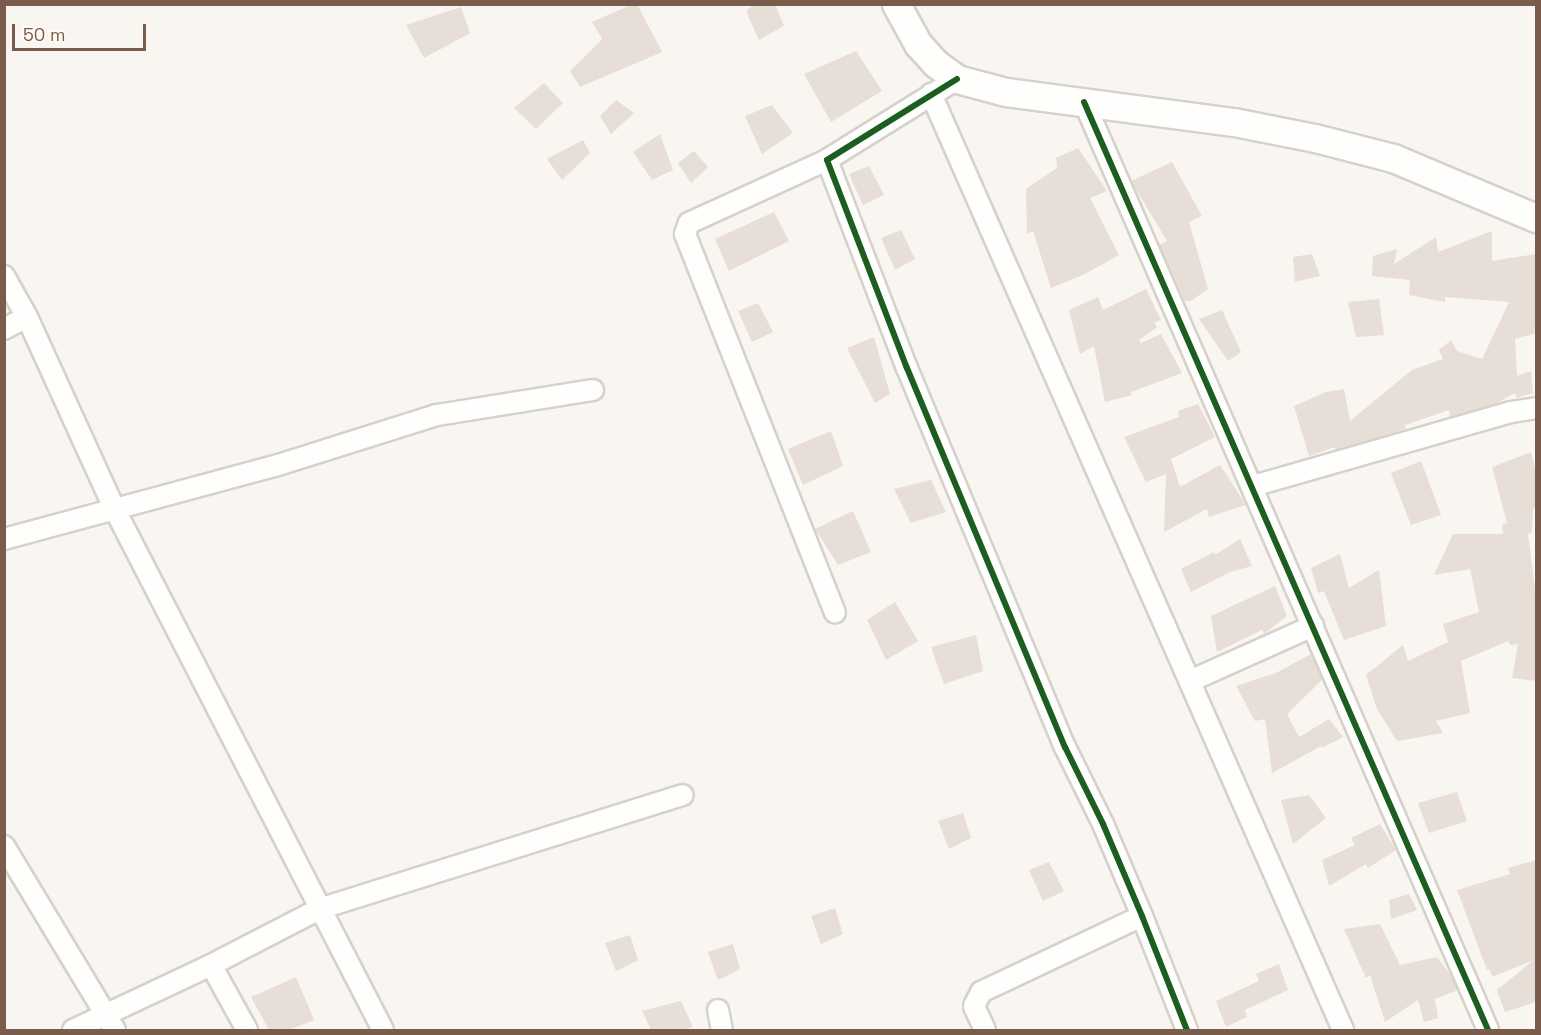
<!DOCTYPE html>
<style>
body{margin:0}
#map{position:relative;width:1541px;height:1035px;overflow:hidden;background:#f9f5f0;font-family:"Space Grotesk",sans-serif}
div>[style]{position:absolute}
[style*='--x']{left:calc(var(--x)*1px);top:calc(var(--y)*1px);width:calc(var(--w)*1px);rotate:calc(var(--a)*1deg)}
.building>*{inset:0;background:#e6ded7}
.roads{filter:drop-shadow(2px 0 #d7d1cb) drop-shadow(-2px 0 #d7d1cb) drop-shadow(0 2px #d7d1cb) drop-shadow(0 -2px #d7d1cb)}
.minor>*{height:20px;margin:-10px;padding:0 10px;transform-origin:10px;border-radius:10px;background:#fefefd}
.secondary>*{height:27px;margin:-13.5px;padding:0 13.5px;transform-origin:13.5px;border-radius:13.5px;background:#fefefd}
.cycleway>*{height:6px;margin:-3px;padding:0 3px;transform-origin:3px;border-radius:3px;background:#1b5e20}
span{translate:-50% -50%;white-space:nowrap;text-align:center;line-height:1.15;-webkit-text-stroke:6px #fffaf3;paint-order:stroke}
.frame{position:absolute;inset:0;border:6px solid #7a5c4d;pointer-events:none}
.scale{position:absolute;left:12px;top:24px;width:134px;height:27px;box-sizing:border-box;border:3px solid #7a5c4d;border-top:0;padding-left:8px;font-size:18px;line-height:21px;white-space:nowrap;color:#7a5c4d;-webkit-text-stroke:4px #fffaf3;paint-order:stroke}
</style>
<div id="map">
<div class="building">
<i style="clip-path:polygon(633px 4px,637px 4px,662px 52px,580px 87px,570px 71px,602px 39px,592px 22px)"></i>
<i style="clip-path:polygon(755px 4px,775px 4px,784px 26px,759px 40px,746px 11px)"></i>
<i style="clip-path:polygon(461px 7px,470px 33px,424px 58px,406px 25px)"></i>
<i style="clip-path:polygon(856px 51px,882px 91px,831px 122px,804px 74px)"></i>
<i style="clip-path:polygon(544px 83px,563px 103px,536px 129px,514px 108px)"></i>
<i style="clip-path:polygon(616px 100px,634px 113px,611px 134px,600px 116px)"></i>
<i style="clip-path:polygon(772px 105px,793px 133px,762px 154px,745px 116px)"></i>
<i style="clip-path:polygon(660px 134px,673px 170px,652px 180px,633px 152px)"></i>
<i style="clip-path:polygon(583px 140px,590px 153px,562px 180px,547px 159px)"></i>
<i style="clip-path:polygon(1078px 148px,1107px 191px,1090px 198px,1119px 255px,1085px 274px,1051px 288px,1033px 231px,1027px 234px,1026px 189px,1057px 168px,1056px 158px)"></i>
<i style="clip-path:polygon(694px 151px,708px 167px,691px 183px,678px 163px)"></i>
<i style="clip-path:polygon(1172px 162px,1202px 216px,1189px 222px,1208px 289px,1191px 301px,1185px 301px,1159px 245px,1167px 241px,1131px 181px)"></i>
<i style="clip-path:polygon(869px 166px,884px 195px,863px 205px,849px 174px)"></i>
<i style="clip-path:polygon(774px 212px,789px 241px,729px 271px,715px 239px)"></i>
<i style="clip-path:polygon(901px 230px,915px 259px,895px 270px,881px 238px)"></i>
<i style="clip-path:polygon(1492px 231px,1492px 261px,1536px 254px,1536px 333px,1515px 339px,1517px 376px,1531px 371px,1533px 393px,1517px 398px,1514px 393px,1496px 404px,1450px 417px,1449px 410px,1405px 425px,1406px 429px,1336px 450px,1335px 447px,1309px 456px,1294px 406px,1326px 392px,1344px 389px,1350px 421px,1412px 370px,1443px 359px,1439px 350px,1451px 340px,1457px 351px,1482px 359px,1509px 302px,1445px 297px,1445px 302px,1409px 295px,1410px 280px,1372px 276px,1373px 256px,1397px 249px,1394px 264px,1436px 237px,1438px 252px)"></i>
<i style="clip-path:polygon(1312px 254px,1320px 276px,1295px 282px,1293px 257px)"></i>
<i style="clip-path:polygon(1146px 289px,1161px 320px,1154px 322px,1157px 327px,1139px 340px,1141px 343px,1161px 334px,1182px 373px,1131px 392px,1132px 395px,1105px 402px,1094px 346px,1080px 354px,1069px 310px,1098px 297px,1103px 310px)"></i>
<i style="clip-path:polygon(1379px 299px,1384px 335px,1356px 337px,1348px 302px)"></i>
<i style="clip-path:polygon(758px 303px,773px 332px,752px 342px,738px 311px)"></i>
<i style="clip-path:polygon(1222px 310px,1241px 352px,1228px 361px,1199px 319px)"></i>
<i style="clip-path:polygon(874px 337px,890px 394px,875px 403px,847px 348px)"></i>
<i style="clip-path:polygon(1198px 404px,1215px 437px,1171px 459px,1180px 487px,1220px 465px,1246px 505px,1209px 517px,1207px 509px,1164px 532px,1166px 474px,1146px 482px,1124px 437px,1179px 417px,1178px 411px)"></i>
<i style="clip-path:polygon(831px 431px,843px 466px,803px 485px,788px 449px)"></i>
<i style="clip-path:polygon(1531px 452px,1536px 472px,1536px 508px,1533px 509px,1532px 532px,1528px 534px,1536px 596px,1536px 681px,1512px 678px,1518px 644px,1510px 645px,1508px 641px,1461px 661px,1470px 713px,1436px 721px,1443px 733px,1397px 741px,1377px 709px,1366px 675px,1403px 645px,1408px 661px,1448px 642px,1443px 624px,1479px 612px,1470px 569px,1434px 575px,1453px 534px,1503px 534px,1502px 524px,1507px 523px,1492px 467px)"></i>
<i style="clip-path:polygon(1421px 461px,1441px 515px,1411px 525px,1391px 473px)"></i>
<i style="clip-path:polygon(931px 480px,946px 512px,911px 523px,894px 489px)"></i>
<i style="clip-path:polygon(853px 511px,871px 552px,838px 565px,815px 529px)"></i>
<i style="clip-path:polygon(1240px 539px,1252px 566px,1230px 572px,1191px 592px,1181px 569px,1214px 552px,1215px 555px)"></i>
<i style="clip-path:polygon(1340px 554px,1349px 588px,1379px 570px,1386px 626px,1344px 640px,1324px 591px,1318px 593px,1311px 568px)"></i>
<i style="clip-path:polygon(1275px 586px,1287px 616px,1264px 634px,1262px 630px,1217px 652px,1211px 616px)"></i>
<i style="clip-path:polygon(895px 602px,918px 641px,886px 660px,867px 620px)"></i>
<i style="clip-path:polygon(976px 635px,983px 671px,944px 684px,931px 647px)"></i>
<i style="clip-path:polygon(1311px 654px,1322px 680px,1287px 714px,1299px 737px,1329px 719px,1343px 737px,1322px 748px,1321px 746px,1272px 773px,1265px 719px,1255px 721px,1236px 686px,1276px 673px)"></i>
<i style="clip-path:polygon(1457px 792px,1467px 821px,1429px 833px,1418px 803px)"></i>
<i style="clip-path:polygon(1309px 795px,1326px 818px,1293px 844px,1281px 800px)"></i>
<i style="clip-path:polygon(963px 813px,971px 838px,949px 849px,938px 821px)"></i>
<i style="clip-path:polygon(1380px 824px,1396px 850px,1368px 868px,1366px 864px,1329px 886px,1322px 860px,1355px 845px,1351px 838px)"></i>
<i style="clip-path:polygon(1536px 860px,1536px 1002px,1505px 1012px,1497px 990px,1534px 960px,1492px 977px,1490px 969px,1487px 970px,1457px 890px,1510px 874px,1508px 868px)"></i>
<i style="clip-path:polygon(1049px 862px,1064px 891px,1043px 901px,1029px 870px)"></i>
<i style="clip-path:polygon(1409px 894px,1417px 910px,1391px 919px,1389px 900px)"></i>
<i style="clip-path:polygon(835px 908px,843px 934px,821px 944px,811px 916px)"></i>
<i style="clip-path:polygon(1380px 924px,1400px 965px,1437px 957px,1452px 977px,1458px 990px,1435px 999px,1438px 1018px,1424px 1022px,1418px 1000px,1385px 1022px,1370px 975px,1366px 978px,1344px 929px)"></i>
<i style="clip-path:polygon(630px 935px,638px 960px,616px 971px,605px 943px)"></i>
<i style="clip-path:polygon(733px 944px,740px 969px,718px 980px,708px 952px)"></i>
<i style="clip-path:polygon(1279px 964px,1288px 990px,1245px 1010px,1247px 1017px,1226px 1027px,1216px 1001px,1259px 981px,1256px 974px)"></i>
<i style="clip-path:polygon(296px 977px,314px 1020px,289px 1030px,269px 1030px,251px 997px)"></i>
<i style="clip-path:polygon(681px 1001px,693px 1027px,682px 1030px,651px 1030px,642px 1011px)"></i>
</div>
<div class="roads">
<div class="minor">
<i style="--x:957;--y:79;--w:153;--a:148.1"></i>
<i style="--x:827;--y:160;--w:223;--a:69"></i>
<i style="--x:907;--y:368;--w:411;--a:67.4"></i>
<i style="--x:1065;--y:747;--w:86;--a:63.7"></i>
<i style="--x:1103;--y:824;--w:100;--a:67"></i>
<i style="--x:1142;--y:916;--w:123;--a:68.5"></i>
<i style="--x:931;--y:94;--w:1023;--a:66.24"></i>
<i style="--x:1084;--y:102;--w:1012;--a:66.47"></i>
<i style="--x:827;--y:160;--w:152;--a:155.5"></i>
<i style="--x:689;--y:223;--w:12;--a:110"></i>
<i style="--x:685;--y:234;--w:407;--a:68.4"></i>
<i style="--x:4;--y:276;--w:47;--a:60.7"></i>
<i style="--x:27;--y:317;--w:210;--a:65.5"></i>
<i style="--x:114;--y:508;--w:587;--a:62.74"></i>
<i style="--x:4;--y:329;--w:26;--a:-28"></i>
<i style="--x:1253;--y:486;--w:268;--a:-16"></i>
<i style="--x:1511;--y:412;--w:25;--a:-9"></i>
<i style="--x:4;--y:539;--w:281;--a:-15.1"></i>
<i style="--x:275;--y:466;--w:170;--a:-17.5"></i>
<i style="--x:437;--y:415;--w:158;--a:-9.1"></i>
<i style="--x:1190;--y:681;--w:135;--a:-24.1"></i>
<i style="--x:4;--y:846;--w:215;--a:58.9"></i>
<i style="--x:211;--y:965;--w:74;--a:61"></i>
<i style="--x:718;--y:1010;--w:20;--a:79"></i>
<i style="--x:73;--y:1030;--w:153;--a:-25.2"></i>
<i style="--x:211;--y:965;--w:122;--a:-27.4"></i>
<i style="--x:319;--y:909;--w:381;--a:-17.4"></i>
<i style="--x:985;--y:1030;--w:26;--a:-115"></i>
<i style="--x:974;--y:1006;--w:16;--a:-63"></i>
<i style="--x:981;--y:992;--w:178;--a:-25.3"></i>
</div>
<div class="secondary">
<i style="--x:896;--y:4;--w:46;--a:61.2"></i>
<i style="--x:918;--y:44;--w:25;--a:48"></i>
<i style="--x:935;--y:63;--w:27;--a:36"></i>
<i style="--x:957;--y:79;--w:51;--a:14.9"></i>
<i style="--x:1006;--y:92;--w:230;--a:7.5"></i>
<i style="--x:1234;--y:122;--w:83;--a:11.2"></i>
<i style="--x:1315;--y:138;--w:81;--a:14.4"></i>
<i style="--x:1393;--y:158;--w:155;--a:22.8"></i>
</div>
</div>
<div class="cycleway">
<i style="--x:957;--y:79;--w:153;--a:148.1"></i>
<i style="--x:827;--y:160;--w:223;--a:69"></i>
<i style="--x:907;--y:368;--w:411;--a:67.4"></i>
<i style="--x:1065;--y:747;--w:86;--a:63.7"></i>
<i style="--x:1103;--y:824;--w:100;--a:67"></i>
<i style="--x:1142;--y:916;--w:123;--a:68.5"></i>
<i style="--x:1084;--y:102;--w:1012;--a:66.47"></i>
</div>
<div class="frame"></div>
<div class="scale">50 m</div>
</div>
